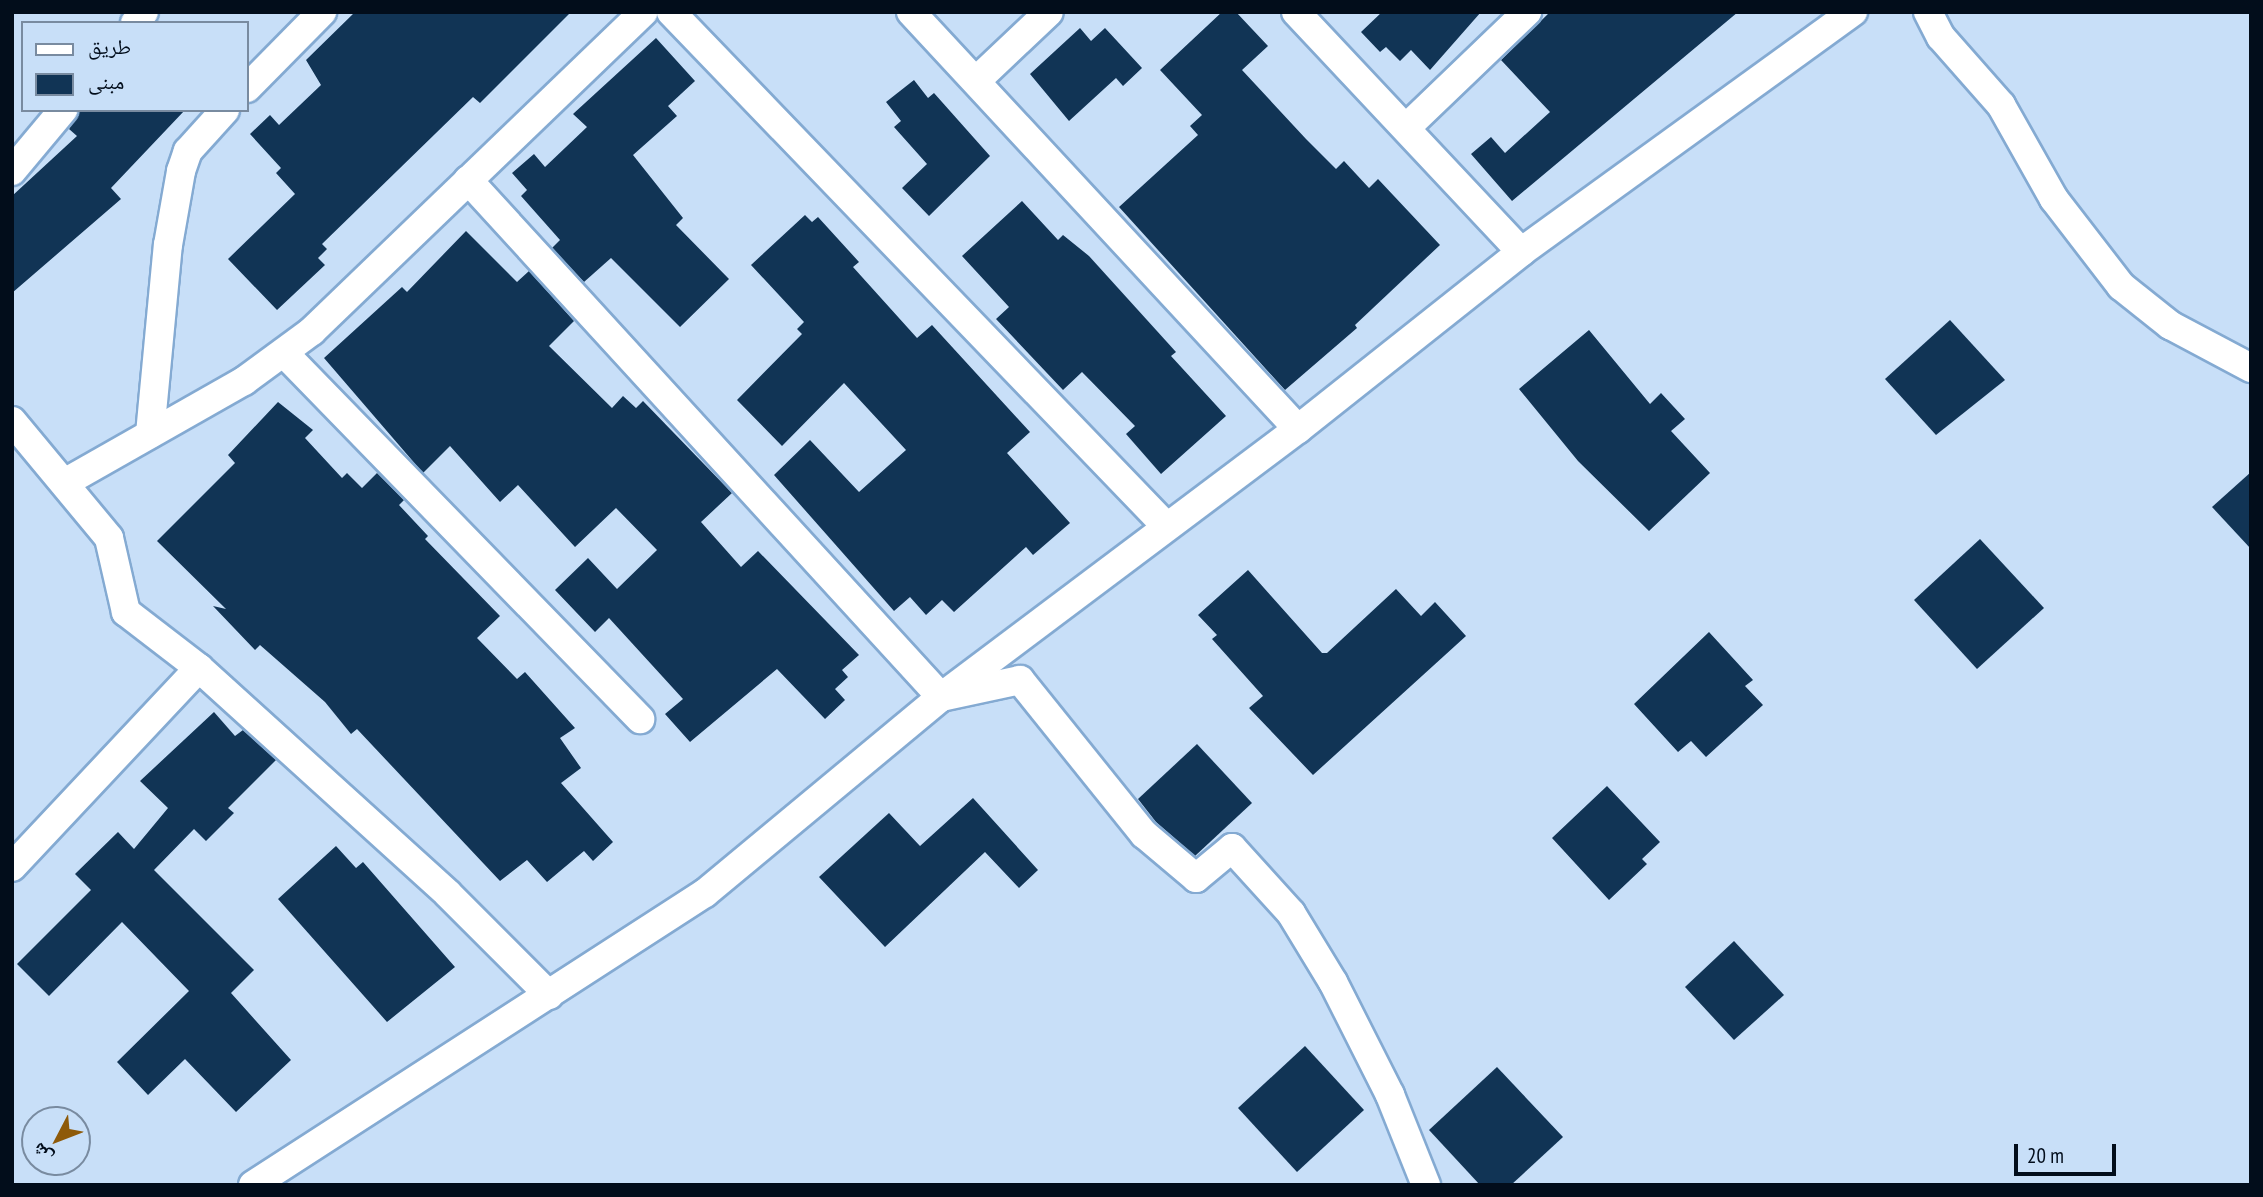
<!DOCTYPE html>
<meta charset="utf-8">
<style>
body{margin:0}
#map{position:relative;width:2263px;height:1197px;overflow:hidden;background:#c8dff8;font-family:"PT Sans Narrow","Noto Naskh Arabic",sans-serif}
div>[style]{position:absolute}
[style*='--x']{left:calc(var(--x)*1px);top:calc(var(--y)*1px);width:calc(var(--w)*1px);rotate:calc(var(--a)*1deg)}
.building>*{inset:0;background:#113455}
.roads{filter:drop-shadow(2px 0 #84aad2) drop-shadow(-2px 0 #84aad2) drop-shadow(0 2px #84aad2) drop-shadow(0 -2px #84aad2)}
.street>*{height:28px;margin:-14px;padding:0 14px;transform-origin:14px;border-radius:14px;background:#fff}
span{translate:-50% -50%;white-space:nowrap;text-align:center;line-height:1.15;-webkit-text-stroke:7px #c8dff8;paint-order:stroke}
.frame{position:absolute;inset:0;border:14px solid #020d1b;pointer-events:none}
.legend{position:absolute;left:21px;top:21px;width:228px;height:91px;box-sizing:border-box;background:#c8dff8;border:2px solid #798ba0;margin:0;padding:9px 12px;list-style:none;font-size:21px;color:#020d1b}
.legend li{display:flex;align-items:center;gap:14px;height:35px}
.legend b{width:35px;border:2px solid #798ba0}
.north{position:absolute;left:21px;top:1106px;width:70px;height:70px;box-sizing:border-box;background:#c8dff8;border:2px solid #798ba0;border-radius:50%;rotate:228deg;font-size:19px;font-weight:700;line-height:28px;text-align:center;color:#020d1b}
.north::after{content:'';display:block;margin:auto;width:24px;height:32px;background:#8e5a09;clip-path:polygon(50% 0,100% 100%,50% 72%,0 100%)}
.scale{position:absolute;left:2014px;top:1144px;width:102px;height:32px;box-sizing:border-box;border:4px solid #020d1b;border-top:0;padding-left:9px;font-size:21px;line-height:24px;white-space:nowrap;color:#020d1b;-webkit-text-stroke:5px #c8dff8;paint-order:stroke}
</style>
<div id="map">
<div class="building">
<i style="clip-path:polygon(355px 12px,571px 12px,480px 103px,473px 97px,322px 244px,327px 249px,318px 258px,325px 265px,277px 310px,228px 259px,295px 194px,276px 173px,281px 168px,250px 134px,270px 115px,279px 125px,321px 85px,306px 60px)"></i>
<i style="clip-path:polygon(1222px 12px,1236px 12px,1268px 46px,1242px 70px,1306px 139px,1336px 169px,1344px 161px,1369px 188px,1378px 179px,1440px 245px,1355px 325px,1357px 328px,1285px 390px,1119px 207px,1198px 135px,1190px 126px,1202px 115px,1160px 70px)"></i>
<i style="clip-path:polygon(1382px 12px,1481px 12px,1430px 70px,1411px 50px,1400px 61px,1386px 47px,1380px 52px,1361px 32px)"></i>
<i style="clip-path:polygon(1550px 12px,1738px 12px,1512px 201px,1471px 154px,1491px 137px,1505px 153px,1550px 112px,1501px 60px)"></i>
<i style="clip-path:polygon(1080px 28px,1091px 41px,1105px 28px,1142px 68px,1123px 86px,1116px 78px,1069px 121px,1030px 74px)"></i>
<i style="clip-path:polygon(656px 38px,695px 81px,668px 106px,677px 116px,633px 155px,683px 218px,676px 225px,729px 279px,680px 327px,611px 258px,584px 282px,552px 248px,560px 240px,521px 196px,527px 190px,512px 173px,534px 154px,545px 167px,587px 127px,573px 114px)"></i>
<i style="clip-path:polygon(914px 80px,928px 98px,934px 93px,990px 156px,929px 216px,902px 188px,927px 164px,894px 127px,901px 121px,886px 102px)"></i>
<i style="clip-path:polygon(80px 110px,185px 110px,111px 188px,121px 199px,12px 293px,12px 196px,77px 136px,69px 129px)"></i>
<i style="clip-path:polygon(1022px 201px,1058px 240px,1063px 235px,1089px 256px,1176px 352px,1171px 356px,1226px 416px,1161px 474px,1126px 434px,1135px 426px,1082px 372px,1063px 390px,996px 319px,1009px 307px,962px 256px)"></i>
<i style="clip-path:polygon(805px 215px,812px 222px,818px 217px,859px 262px,853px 267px,917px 338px,932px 325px,1030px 432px,1007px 453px,1070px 523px,1033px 555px,1026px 547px,954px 612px,942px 600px,926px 615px,910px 597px,894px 611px,774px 475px,810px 440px,859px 492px,906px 450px,844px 383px,782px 446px,737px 400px,802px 334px,797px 329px,804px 322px,751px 265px)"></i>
<i style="clip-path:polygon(466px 231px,517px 282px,529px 271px,574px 321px,549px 346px,612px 408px,623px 396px,636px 408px,643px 401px,732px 493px,701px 522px,741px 567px,758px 551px,859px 655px,842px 670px,848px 677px,835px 689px,845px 700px,825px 719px,777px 669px,690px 742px,665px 714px,683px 699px,609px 618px,595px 632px,555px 590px,588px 558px,617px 589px,657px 550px,616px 508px,575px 547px,518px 485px,500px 502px,450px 446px,423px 473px,324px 358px,402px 287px,407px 292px)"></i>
<i style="clip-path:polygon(1950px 320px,2005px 380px,1936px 435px,1885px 379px)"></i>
<i style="clip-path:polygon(1589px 330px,1650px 404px,1661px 393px,1685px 419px,1671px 431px,1710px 473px,1649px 531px,1578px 461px,1519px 389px)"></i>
<i style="clip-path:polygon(278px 402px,313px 430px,305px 438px,342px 478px,347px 473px,362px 488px,377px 473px,404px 500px,399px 505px,428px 536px,425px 539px,500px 616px,477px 638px,517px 679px,525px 672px,575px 728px,560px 738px,581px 768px,561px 783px,613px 842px,593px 861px,584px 851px,547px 882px,527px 860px,500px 881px,357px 729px,351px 734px,325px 702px,260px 645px,255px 650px,213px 606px,226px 609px,157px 541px,235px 463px,228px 455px)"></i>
<i style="clip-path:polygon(2251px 472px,2251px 549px,2212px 507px)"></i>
<i style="clip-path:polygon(1980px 539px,2044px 608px,1977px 669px,1914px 600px)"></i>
<i style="clip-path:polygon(1248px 570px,1322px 653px,1327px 653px,1396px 589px,1421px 616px,1435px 602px,1466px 636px,1313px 775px,1249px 708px,1263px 696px,1212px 639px,1217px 635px,1198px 615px)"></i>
<i style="clip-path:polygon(1709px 632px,1753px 680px,1745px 686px,1763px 705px,1706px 757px,1691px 741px,1678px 752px,1634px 704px)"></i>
<i style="clip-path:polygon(214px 712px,235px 736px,243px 730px,276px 760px,228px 808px,234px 813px,206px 841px,194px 829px,154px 870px,254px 970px,231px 993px,291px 1060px,236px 1112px,185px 1059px,148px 1095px,117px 1062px,189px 991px,122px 922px,49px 996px,17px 964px,91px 890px,75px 874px,118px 832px,134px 849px,168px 808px,140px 781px)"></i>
<i style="clip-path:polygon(1197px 744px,1252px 803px,1195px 856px,1156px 822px,1138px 799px)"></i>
<i style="clip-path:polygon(1607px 786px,1660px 842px,1642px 859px,1647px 864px,1609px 900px,1552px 838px)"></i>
<i style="clip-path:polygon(973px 798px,1038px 870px,1019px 888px,985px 852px,885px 947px,819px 877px,889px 813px,920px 846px)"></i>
<i style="clip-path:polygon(336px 846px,356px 868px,363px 862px,455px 967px,387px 1022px,278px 899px)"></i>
<i style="clip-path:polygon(1734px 941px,1784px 995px,1734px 1040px,1685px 987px)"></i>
<i style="clip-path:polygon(1305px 1046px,1364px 1110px,1297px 1172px,1238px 1108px)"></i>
<i style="clip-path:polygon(1497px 1067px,1563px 1137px,1511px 1185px,1480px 1185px,1429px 1130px)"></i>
</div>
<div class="roads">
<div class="street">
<i style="--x:671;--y:12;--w:714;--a:46.08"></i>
<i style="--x:911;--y:12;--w:569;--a:47.14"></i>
<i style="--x:1296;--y:12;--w:329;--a:46.8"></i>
<i style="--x:1928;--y:12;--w:28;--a:63"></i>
<i style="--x:1941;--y:37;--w:91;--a:48.6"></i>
<i style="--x:2001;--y:105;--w:108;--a:60.6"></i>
<i style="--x:2054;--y:199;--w:110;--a:52.4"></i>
<i style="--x:2121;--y:286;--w:63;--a:38.5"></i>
<i style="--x:2170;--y:325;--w:92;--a:28"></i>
<i style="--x:135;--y:23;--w:14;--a:-51"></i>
<i style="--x:976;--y:81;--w:100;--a:-43.4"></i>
<i style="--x:247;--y:88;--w:107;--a:-45.4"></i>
<i style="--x:1406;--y:128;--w:168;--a:-43.8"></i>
<i style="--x:12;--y:171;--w:80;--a:-50.1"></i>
<i style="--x:468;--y:180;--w:701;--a:47.54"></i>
<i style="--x:941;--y:697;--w:81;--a:-12.1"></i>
<i style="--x:1020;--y:680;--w:198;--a:51.2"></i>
<i style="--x:1144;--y:834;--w:68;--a:40.2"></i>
<i style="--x:1196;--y:878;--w:47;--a:-39.8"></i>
<i style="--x:1232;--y:848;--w:88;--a:47.8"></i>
<i style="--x:1291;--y:913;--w:81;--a:58.7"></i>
<i style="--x:1333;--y:982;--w:127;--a:63.2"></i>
<i style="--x:1390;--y:1095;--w:97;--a:68.2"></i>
<i style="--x:284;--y:353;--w:511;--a:45.79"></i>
<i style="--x:12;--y:421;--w:152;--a:50.3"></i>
<i style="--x:109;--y:538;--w:76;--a:77.1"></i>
<i style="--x:126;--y:612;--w:92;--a:37.5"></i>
<i style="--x:199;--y:668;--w:336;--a:42.2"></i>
<i style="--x:448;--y:894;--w:143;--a:45"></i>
<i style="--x:150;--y:434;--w:190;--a:-84.6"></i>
<i style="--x:168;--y:245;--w:75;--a:-80"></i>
<i style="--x:181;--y:171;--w:21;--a:-71"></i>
<i style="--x:188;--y:151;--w:55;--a:-47.9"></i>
<i style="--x:66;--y:482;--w:205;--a:-29.6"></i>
<i style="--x:244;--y:381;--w:84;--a:-36.3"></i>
<i style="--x:312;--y:331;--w:460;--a:-43.9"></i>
<i style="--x:12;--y:867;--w:273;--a:-46.8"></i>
<i style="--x:253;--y:1185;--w:538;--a:-32.86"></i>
<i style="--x:705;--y:893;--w:307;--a:-39.7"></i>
<i style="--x:941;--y:697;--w:446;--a:-36.9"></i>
<i style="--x:1298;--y:429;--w:285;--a:-38.4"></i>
<i style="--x:1521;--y:252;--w:410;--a:-35.9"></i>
</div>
</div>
<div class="frame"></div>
<ul class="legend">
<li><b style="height:9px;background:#fff"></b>طريق</li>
<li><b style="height:19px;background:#113455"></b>مبنى</li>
</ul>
<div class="north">ش</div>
<div class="scale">20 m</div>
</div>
